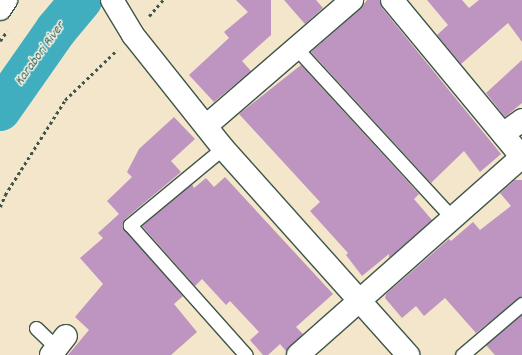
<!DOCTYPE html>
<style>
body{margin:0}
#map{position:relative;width:522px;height:355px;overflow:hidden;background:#f3e6ca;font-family:Dekko,sans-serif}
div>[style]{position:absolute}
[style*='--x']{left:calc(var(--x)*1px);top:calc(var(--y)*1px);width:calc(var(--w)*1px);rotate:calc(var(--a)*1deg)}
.river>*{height:42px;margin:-21px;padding:0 21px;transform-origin:21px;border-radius:21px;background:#40aebe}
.building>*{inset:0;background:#be94c1}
.path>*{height:2.5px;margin-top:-1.25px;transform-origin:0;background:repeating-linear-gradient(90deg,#3f564a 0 3px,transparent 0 6px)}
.roads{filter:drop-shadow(1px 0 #3f564a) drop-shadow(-1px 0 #3f564a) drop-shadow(0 1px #3f564a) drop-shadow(0 -1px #3f564a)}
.service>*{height:13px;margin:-6.5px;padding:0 6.5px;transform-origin:6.5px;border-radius:6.5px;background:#fff}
.minor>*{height:22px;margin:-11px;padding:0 11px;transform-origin:11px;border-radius:11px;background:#fff}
span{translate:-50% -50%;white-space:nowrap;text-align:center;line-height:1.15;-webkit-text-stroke:3px #fcf5e5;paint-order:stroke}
.water-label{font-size:14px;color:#295f5d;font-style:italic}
</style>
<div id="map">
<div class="river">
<i style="--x:0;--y:110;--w:98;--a:-55"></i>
<i style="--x:56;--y:30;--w:39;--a:-50"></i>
</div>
<div class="building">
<i style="clip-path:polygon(236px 0,271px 0,271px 35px,242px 61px,251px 71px,214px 102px,189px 75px,229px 38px,224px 32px,248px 12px)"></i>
<i style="clip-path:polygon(284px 0,316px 0,323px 8px,305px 24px)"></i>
<i style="clip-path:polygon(367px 0,380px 0,382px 8px,501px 154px,480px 172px,464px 151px,431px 183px,311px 52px,360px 9px)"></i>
<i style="clip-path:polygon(427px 0,462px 0,469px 8px,479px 0,522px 0,522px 42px,508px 23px,461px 64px,437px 35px,448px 25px)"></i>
<i style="clip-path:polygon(522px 60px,522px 103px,505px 117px,486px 93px)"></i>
<i style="clip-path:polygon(301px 65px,419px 194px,414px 199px,432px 220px,389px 258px,389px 254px,362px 276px,346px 255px,348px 253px,310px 211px,320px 202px,239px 114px)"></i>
<i style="clip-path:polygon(174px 117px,195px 139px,171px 161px,181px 172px,125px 219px,122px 226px,183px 296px,174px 304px,197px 332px,171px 355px,68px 355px,89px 330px,75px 317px,103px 284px,80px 258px,103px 238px,98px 233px,119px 214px,107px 201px,132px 177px,127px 172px,139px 149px)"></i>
<i style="clip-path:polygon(225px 177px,333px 294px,296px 327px,303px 334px,286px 351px,280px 344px,268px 355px,263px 355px,250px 340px,259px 332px,230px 301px,226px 305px,202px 279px,195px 286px,142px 226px,192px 184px,194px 188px,206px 178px,214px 187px)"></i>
<i style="clip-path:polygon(515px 180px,522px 180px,522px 296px,476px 333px,445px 298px,424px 316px,416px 306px,402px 318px,385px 298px,386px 294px,449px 239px,451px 241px,473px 222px,480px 230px,511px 206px,500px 193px)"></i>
<i style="clip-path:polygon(522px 314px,522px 355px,495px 355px,486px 345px)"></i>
</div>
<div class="path">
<i style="--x:149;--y:16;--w:21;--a:-49"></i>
<i style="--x:0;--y:41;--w:12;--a:-55"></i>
<i style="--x:0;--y:207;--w:13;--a:-67"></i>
<i style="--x:5;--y:195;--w:112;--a:-57.7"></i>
<i style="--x:65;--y:100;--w:72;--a:-43.9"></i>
</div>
<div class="roads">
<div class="service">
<i style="--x:296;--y:48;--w:232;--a:47.4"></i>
<i style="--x:223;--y:148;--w:121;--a:140.4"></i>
<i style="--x:130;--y:225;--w:174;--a:48.3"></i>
<i style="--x:36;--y:328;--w:29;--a:44"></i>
<i style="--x:462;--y:355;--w:79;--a:-40.4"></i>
</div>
<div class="minor">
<i style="--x:112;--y:0;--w:41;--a:59"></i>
<i style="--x:133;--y:35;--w:144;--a:51.5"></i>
<i style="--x:223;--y:148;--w:278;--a:48.2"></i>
<i style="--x:392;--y:0;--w:204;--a:50.4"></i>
<i style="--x:0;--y:9;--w:11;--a:-56"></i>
<i style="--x:206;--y:126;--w:193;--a:-40.8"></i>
<i style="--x:503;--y:134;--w:24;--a:-36"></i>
<i style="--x:51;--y:355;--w:24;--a:-52"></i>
<i style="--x:298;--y:355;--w:299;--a:-41.5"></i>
</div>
</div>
<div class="water-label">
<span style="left:40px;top:54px;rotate:-54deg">Karabori River</span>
</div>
</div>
